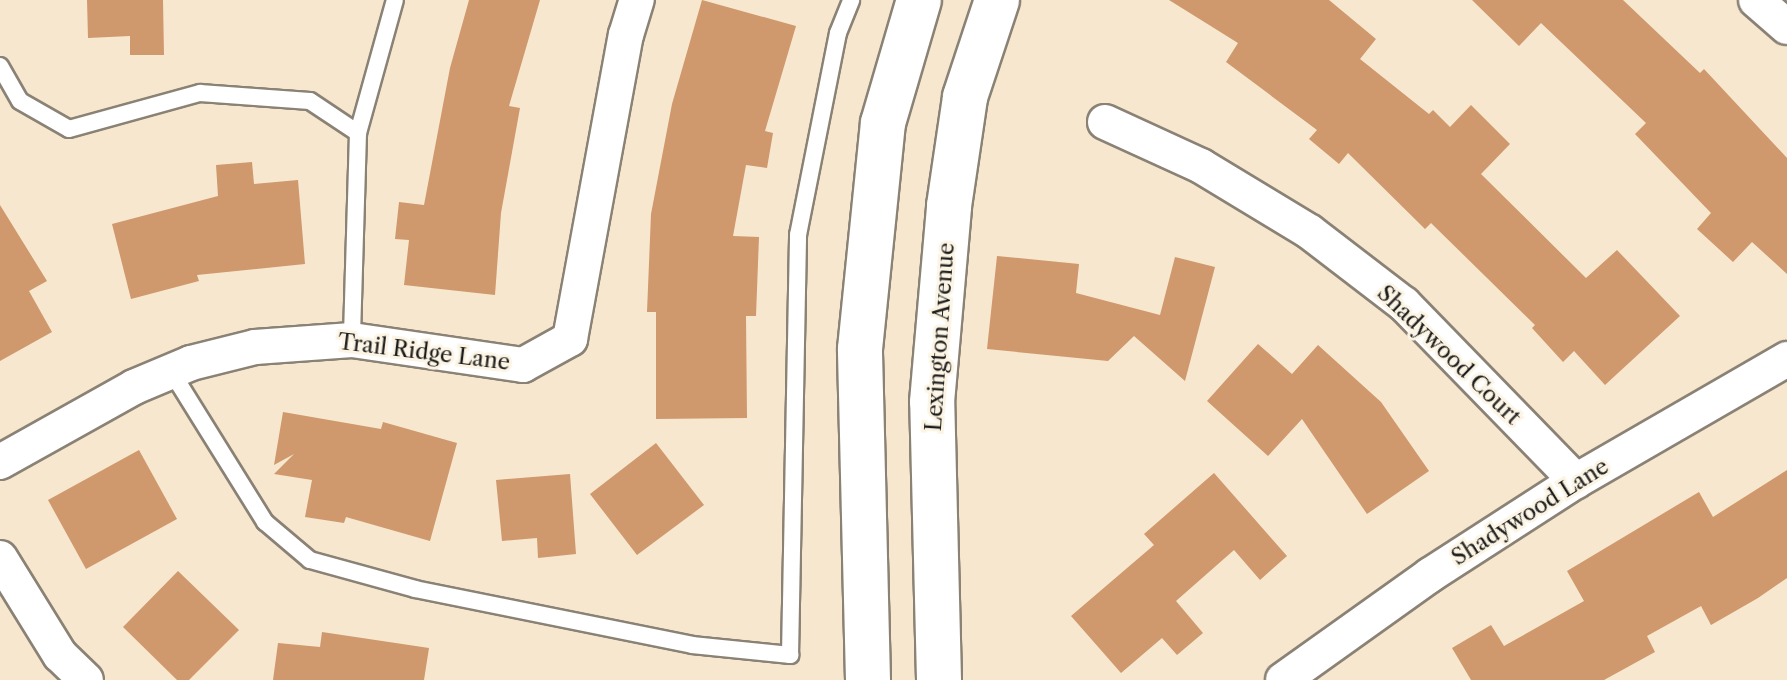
<!DOCTYPE html>
<style>
body{margin:0}
#map{position:relative;width:1787px;height:680px;overflow:hidden;background:#f7e7ce;font-family:"Libre Caslon Text",serif}
div>[style]{position:absolute}
[style*='--x']{left:calc(var(--x)*1px);top:calc(var(--y)*1px);width:calc(var(--w)*1px);rotate:calc(var(--a)*1deg)}
.building>*{inset:0;background:#cf986d}
.roads{filter:drop-shadow(2px 0 #8a8275) drop-shadow(-2px 0 #8a8275) drop-shadow(0 2px #8a8275) drop-shadow(0 -2px #8a8275)}
.lane>*{height:16px;margin:-8px;padding:0 8px;transform-origin:8px;border-radius:8px;background:#fff}
.street>*{height:34px;margin:-17px;padding:0 17px;transform-origin:17px;border-radius:17px;background:#fff}
.secondary>*{height:44px;margin:-22px;padding:0 22px;transform-origin:22px;border-radius:22px;background:#fff}
span{translate:-50% -50%;white-space:nowrap;text-align:center;line-height:1.15;-webkit-text-stroke:6px #fcf5e5;paint-order:stroke}
.street-label{font-size:22px;color:#1c1c1c}
</style>
<div id="map">
<div class="building">
<i style="clip-path:polygon(87px 0,163px 0,164px 55px,130px 55px,130px 36px,88px 38px)"></i>
<i style="clip-path:polygon(469px 0,540px 0,509px 106px,520px 108px,501px 213px,495px 295px,404px 285px,409px 240px,395px 239px,399px 202px,424px 205px,450px 68px)"></i>
<i style="clip-path:polygon(702px 0,796px 26px,765px 131px,773px 133px,767px 168px,746px 165px,733px 236px,759px 237px,756px 316px,746px 316px,747px 418px,656px 419px,656px 312px,647px 312px,651px 214px,672px 104px)"></i>
<i style="clip-path:polygon(1169px 0,1329px 0,1376px 39px,1360px 59px,1429px 114px,1433px 110px,1450px 127px,1471px 105px,1510px 144px,1481px 174px,1586px 278px,1617px 250px,1680px 316px,1605px 385px,1574px 351px,1563px 362px,1532px 328px,1535px 325px,1431px 223px,1425px 229px,1348px 153px,1339px 164px,1309px 139px,1317px 130px,1226px 62px,1238px 43px)"></i>
<i style="clip-path:polygon(1472px 0,1623px 0,1700px 73px,1704px 69px,1787px 158px,1787px 274px,1752px 242px,1733px 262px,1697px 229px,1711px 213px,1635px 134px,1646px 123px,1541px 23px,1519px 46px)"></i>
<i style="clip-path:polygon(252px 162px,254px 184px,298px 180px,305px 264px,197px 275px,199px 281px,131px 299px,112px 224px,218px 196px,216px 165px)"></i>
<i style="clip-path:polygon(0 205px,47px 281px,29px 291px,52px 332px,0 361px)"></i>
<i style="clip-path:polygon(997px 256px,1079px 264px,1076px 293px,1160px 315px,1175px 257px,1215px 267px,1185px 381px,1134px 336px,1108px 361px,987px 349px)"></i>
<i style="clip-path:polygon(1258px 344px,1292px 374px,1318px 345px,1381px 402px,1429px 471px,1367px 514px,1302px 419px,1268px 456px,1207px 401px)"></i>
<i style="clip-path:polygon(283px 412px,381px 429px,383px 422px,457px 443px,430px 541px,346px 517px,344px 523px,305px 517px,312px 480px,274px 474px,294px 454px,274px 465px)"></i>
<i style="clip-path:polygon(656px 443px,704px 505px,637px 555px,590px 494px)"></i>
<i style="clip-path:polygon(139px 450px,177px 519px,86px 569px,48px 500px)"></i>
<i style="clip-path:polygon(1787px 470px,1787px 578px,1758px 598px,1711px 625px,1701px 606px,1647px 636px,1655px 652px,1604px 680px,1471px 680px,1452px 648px,1491px 625px,1504px 646px,1584px 601px,1567px 571px,1699px 492px,1713px 517px)"></i>
<i style="clip-path:polygon(1214px 473px,1287px 556px,1260px 580px,1234px 550px,1176px 601px,1203px 633px,1177px 655px,1162px 638px,1121px 673px,1071px 616px,1154px 545px,1144px 534px)"></i>
<i style="clip-path:polygon(570px 474px,576px 554px,538px 558px,537px 538px,502px 541px,496px 480px)"></i>
<i style="clip-path:polygon(178px 571px,239px 630px,189px 680px,177px 680px,123px 627px)"></i>
<i style="clip-path:polygon(322px 632px,429px 648px,424px 680px,273px 680px,278px 643px,320px 647px)"></i>
</div>
<div class="roads">
<div class="lane">
<i style="--x:0;--y:66;--w:40;--a:60.3"></i>
<i style="--x:20;--y:101;--w:56;--a:29.7"></i>
<i style="--x:69;--y:129;--w:136;--a:-15.4"></i>
<i style="--x:200;--y:93;--w:110;--a:4.2"></i>
<i style="--x:310;--y:101;--w:58;--a:33.7"></i>
<i style="--x:358;--y:133;--w:207;--a:91.7"></i>
<i style="--x:358;--y:133;--w:138;--a:-74.5"></i>
<i style="--x:171;--y:371;--w:178;--a:58.1"></i>
<i style="--x:265;--y:522;--w:59;--a:40.2"></i>
<i style="--x:310;--y:560;--w:109;--a:15.4"></i>
<i style="--x:415;--y:589;--w:283;--a:11.4"></i>
<i style="--x:692;--y:645;--w:99;--a:5.8"></i>
<i style="--x:790;--y:655;--w:420;--a:-88.9"></i>
<i style="--x:798;--y:235;--w:206;--a:-78.8"></i>
<i style="--x:838;--y:33;--w:35;--a:-68"></i>
</div>
<div class="street">
<i style="--x:1756;--y:0;--w:41;--a:41.1"></i>
<i style="--x:1105;--y:122;--w:106;--a:24.6"></i>
<i style="--x:1201;--y:166;--w:127;--a:31.2"></i>
<i style="--x:1310;--y:232;--w:118;--a:37.5"></i>
<i style="--x:1404;--y:304;--w:247;--a:45.8"></i>
<i style="--x:0;--y:462;--w:154;--a:-29.2"></i>
<i style="--x:134;--y:387;--w:62;--a:-22.8"></i>
<i style="--x:191;--y:363;--w:66;--a:-14"></i>
<i style="--x:255;--y:347;--w:97;--a:-4.1"></i>
<i style="--x:352;--y:340;--w:173;--a:8.3"></i>
<i style="--x:523;--y:365;--w:54;--a:-29"></i>
<i style="--x:570;--y:339;--w:309;--a:-79.6"></i>
<i style="--x:626;--y:35;--w:37;--a:-73"></i>
<i style="--x:0;--y:558;--w:114;--a:58.3"></i>
<i style="--x:60;--y:655;--w:36;--a:44"></i>
<i style="--x:1283;--y:680;--w:181;--a:-35.5"></i>
<i style="--x:1430;--y:575;--w:174;--a:-32.8"></i>
<i style="--x:1576;--y:481;--w:244;--a:-30"></i>
</div>
<div class="secondary">
<i style="--x:868;--y:680;--w:331;--a:-91.4"></i>
<i style="--x:860;--y:349;--w:227;--a:-84.2"></i>
<i style="--x:883;--y:123;--w:128;--a:-73.7"></i>
<i style="--x:939;--y:680;--w:278;--a:-91.4"></i>
<i style="--x:932;--y:402;--w:197;--a:-85"></i>
<i style="--x:949;--y:206;--w:110;--a:-81.6"></i>
<i style="--x:965;--y:97;--w:102;--a:-71.7"></i>
</div>
</div>
<div class="street-label">
<span style="left:940px;top:337px;rotate:-86deg">Lexington Avenue</span>
<span style="left:424px;top:352px;rotate:7deg">Trail Ridge Lane</span>
<span style="left:1449px;top:355px;rotate:44deg">Shadywood Court</span>
<span style="left:1530px;top:512px;rotate:-32deg">Shadywood Lane</span>
</div>
</div>
